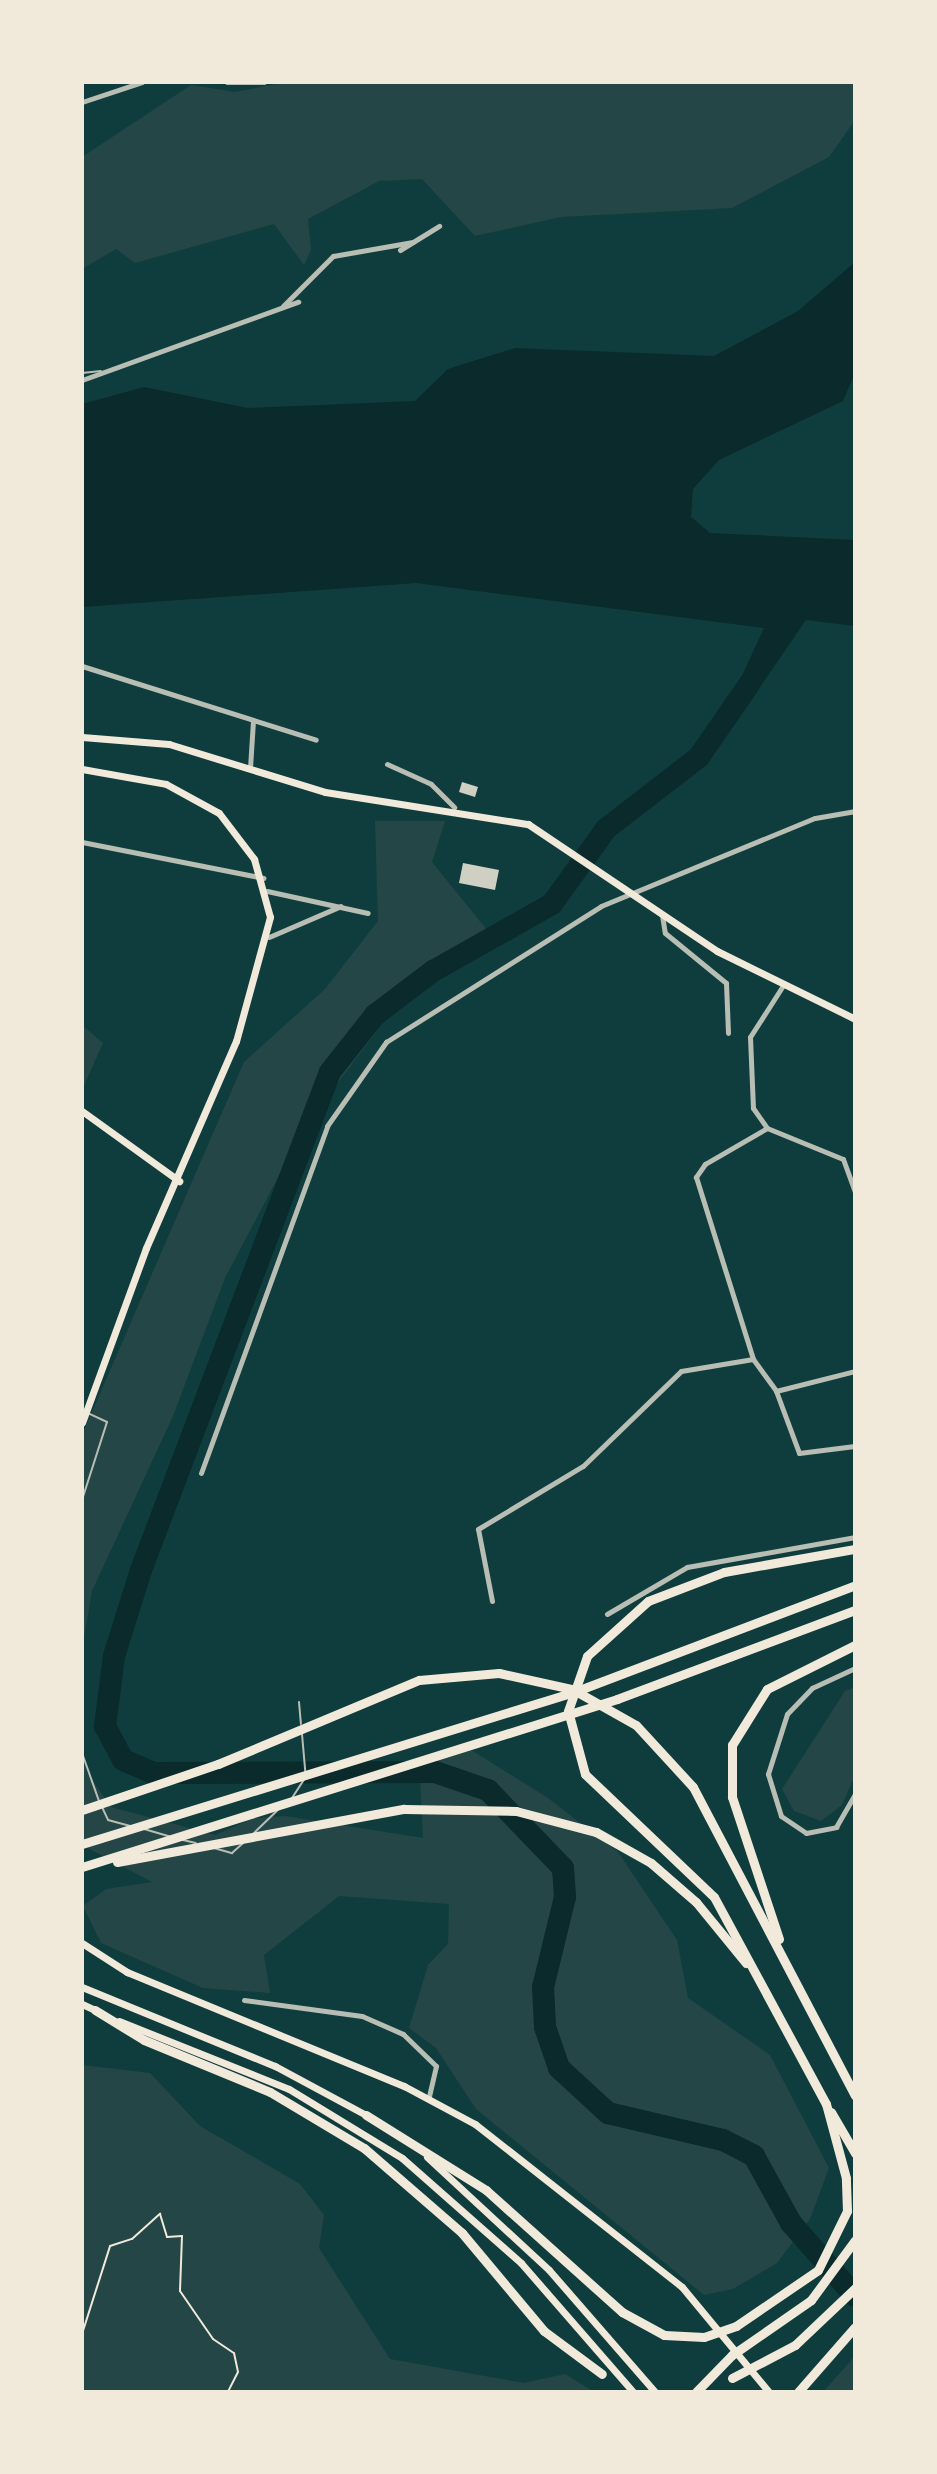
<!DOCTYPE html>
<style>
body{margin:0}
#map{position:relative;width:937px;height:2474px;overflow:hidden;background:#0f3d3e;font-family:"DM Sans",sans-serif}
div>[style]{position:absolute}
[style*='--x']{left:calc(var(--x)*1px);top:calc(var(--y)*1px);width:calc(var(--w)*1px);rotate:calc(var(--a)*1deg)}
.green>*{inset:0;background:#244646}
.water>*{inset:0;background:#0a2a2b}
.river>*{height:22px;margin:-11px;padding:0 11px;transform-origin:11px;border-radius:11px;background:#0a2a2b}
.building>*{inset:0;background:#cfcfc3}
.path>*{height:2px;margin:-1px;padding:0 1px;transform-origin:1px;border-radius:1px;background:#f1e9da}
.service>*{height:2px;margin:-1px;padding:0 1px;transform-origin:1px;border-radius:1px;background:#b8beb3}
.minor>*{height:5px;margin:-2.5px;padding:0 2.5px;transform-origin:2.5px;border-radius:2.5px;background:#b8beb3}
.secondary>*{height:7px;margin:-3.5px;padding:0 3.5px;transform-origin:3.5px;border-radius:3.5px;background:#f1e9da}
.motorway>*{height:9px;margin:-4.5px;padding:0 4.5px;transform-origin:4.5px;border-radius:4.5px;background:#f1e9da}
span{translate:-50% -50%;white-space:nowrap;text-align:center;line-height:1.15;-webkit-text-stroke:8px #f1e9da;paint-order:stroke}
.frame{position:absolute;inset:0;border:84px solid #f1e9da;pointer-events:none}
</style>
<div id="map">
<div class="green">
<i style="clip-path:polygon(286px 82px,855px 82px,855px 120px,829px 157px,732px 208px,561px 217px,475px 236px,422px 179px,379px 181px,308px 219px,311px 250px,304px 265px,274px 224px,135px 263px,116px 249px,82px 269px,82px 157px,191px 85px,235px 92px)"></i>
<i style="clip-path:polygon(375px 821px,445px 821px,432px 862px,491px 935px,394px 1008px,304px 1128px,225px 1278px,173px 1416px,92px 1591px,82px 1649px,82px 1435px,244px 1062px,325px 989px,378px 921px)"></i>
<i style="clip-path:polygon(82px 1025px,103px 1043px,82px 1090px)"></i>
<i style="clip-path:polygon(855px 1687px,855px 1775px,842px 1805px,821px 1821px,794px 1811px,782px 1789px,845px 1691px)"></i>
<i style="clip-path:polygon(82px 1743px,87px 1773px,111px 1807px,215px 1835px,254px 1818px,285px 1816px,423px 1838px,419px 1758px,468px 1748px,548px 1798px,618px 1852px,677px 1940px,688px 1998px,770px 2055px,829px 2168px,810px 2219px,777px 2263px,733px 2289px,704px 2295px,476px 2109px,436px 2048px,409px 2028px,428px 1965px,448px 1944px,449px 1904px,339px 1896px,264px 1955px,270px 1993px,203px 1988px,101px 1943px,83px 1906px,106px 1889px,152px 1882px,82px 1845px)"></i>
<i style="clip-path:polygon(82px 2065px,150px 2073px,200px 2126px,300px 2184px,324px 2215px,319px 2248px,390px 2359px,524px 2383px,565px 2374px,594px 2392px,82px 2392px)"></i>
<i style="clip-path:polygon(855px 2356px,855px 2392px,823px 2392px)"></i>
</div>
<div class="water">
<i style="clip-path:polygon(855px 262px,855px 373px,843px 401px,719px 460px,693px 489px,691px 517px,710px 533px,855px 540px,855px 626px,806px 620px,742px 713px,729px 704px,764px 628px,416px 583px,82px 607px,82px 404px,144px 387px,248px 408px,415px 401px,448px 369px,515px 348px,714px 356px,798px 311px)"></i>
</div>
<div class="river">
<i style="--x:750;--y:683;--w:90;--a:124.6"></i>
<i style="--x:699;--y:757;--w:118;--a:142.3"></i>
<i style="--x:606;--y:829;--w:92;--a:125.8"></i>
<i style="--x:552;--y:904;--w:137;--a:150.6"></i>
<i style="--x:433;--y:971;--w:73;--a:142.8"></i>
<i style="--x:375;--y:1015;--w:73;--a:128.3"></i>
<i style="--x:330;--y:1072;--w:533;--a:110.78"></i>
<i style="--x:141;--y:1570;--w:90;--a:107.4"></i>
<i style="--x:114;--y:1656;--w:71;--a:97.3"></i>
<i style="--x:105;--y:1726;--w:38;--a:62"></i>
<i style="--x:123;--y:1760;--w:33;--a:23"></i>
<i style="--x:153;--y:1773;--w:282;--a:-0.2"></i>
<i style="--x:435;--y:1772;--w:56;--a:18.8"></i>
<i style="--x:488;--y:1790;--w:108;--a:46.1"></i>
<i style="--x:563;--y:1868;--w:29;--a:86"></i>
<i style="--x:565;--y:1897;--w:93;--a:103.7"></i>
<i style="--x:543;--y:1987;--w:40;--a:87.1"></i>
<i style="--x:545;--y:2027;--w:43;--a:71.1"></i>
<i style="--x:559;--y:2068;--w:67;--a:42.6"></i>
<i style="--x:608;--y:2113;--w:118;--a:13.2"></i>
<i style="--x:723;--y:2140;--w:35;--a:27"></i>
<i style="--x:754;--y:2156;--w:77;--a:61.1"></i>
<i style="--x:791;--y:2223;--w:97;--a:48.8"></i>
</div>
<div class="building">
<i style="clip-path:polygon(462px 782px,478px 787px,475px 797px,459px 792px)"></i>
<i style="clip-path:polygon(463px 863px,499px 870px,495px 890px,459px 883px)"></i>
</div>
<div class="path">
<i style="--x:82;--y:2334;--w:92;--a:-72.3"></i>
<i style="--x:110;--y:2246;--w:23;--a:-18"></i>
<i style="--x:132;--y:2239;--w:38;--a:-42"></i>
<i style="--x:160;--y:2214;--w:24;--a:73"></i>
<i style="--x:167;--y:2237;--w:15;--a:-4"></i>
<i style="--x:182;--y:2236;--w:55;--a:92.1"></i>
<i style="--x:180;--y:2291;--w:58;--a:55.5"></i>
<i style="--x:213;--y:2339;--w:25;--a:34"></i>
<i style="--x:234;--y:2353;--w:19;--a:78"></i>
<i style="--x:238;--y:2372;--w:22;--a:117"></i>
</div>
<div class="service">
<i style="--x:82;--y:373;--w:19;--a:-6"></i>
<i style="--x:82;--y:1500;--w:82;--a:-72.2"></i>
<i style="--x:107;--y:1422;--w:21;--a:-155"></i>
<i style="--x:299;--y:1702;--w:22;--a:85"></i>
<i style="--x:302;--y:1734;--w:38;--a:85"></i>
<i style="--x:82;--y:1753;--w:51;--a:70.5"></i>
<i style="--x:292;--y:1798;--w:24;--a:-57"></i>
<i style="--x:102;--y:1807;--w:14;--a:65"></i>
<i style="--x:108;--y:1820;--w:24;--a:15"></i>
<i style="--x:144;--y:1829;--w:26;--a:16"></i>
<i style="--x:254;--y:1833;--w:33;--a:-44"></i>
<i style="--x:183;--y:1840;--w:13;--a:13"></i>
<i style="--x:214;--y:1848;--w:19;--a:16"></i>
<i style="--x:232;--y:1853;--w:15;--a:-42"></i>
</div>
<div class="minor">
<i style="--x:227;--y:82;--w:37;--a:0"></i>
<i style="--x:82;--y:102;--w:63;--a:-18.4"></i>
<i style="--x:400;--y:250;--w:46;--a:-31.6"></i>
<i style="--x:283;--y:306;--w:71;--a:-45"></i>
<i style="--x:333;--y:256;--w:81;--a:-9.9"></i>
<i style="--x:82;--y:380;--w:230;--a:-19.9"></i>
<i style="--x:82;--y:666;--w:245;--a:17.5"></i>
<i style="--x:387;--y:764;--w:48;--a:24.4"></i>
<i style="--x:431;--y:784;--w:33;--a:45"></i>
<i style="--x:250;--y:768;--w:48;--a:-86.4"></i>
<i style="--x:82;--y:842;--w:185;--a:11.2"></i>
<i style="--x:267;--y:891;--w:103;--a:12.3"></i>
<i style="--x:662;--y:915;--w:18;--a:81"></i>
<i style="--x:665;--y:933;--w:79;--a:39.3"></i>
<i style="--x:726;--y:983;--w:50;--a:87.7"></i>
<i style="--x:269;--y:937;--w:78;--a:-23.3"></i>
<i style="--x:782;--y:987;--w:59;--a:122.6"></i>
<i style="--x:750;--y:1037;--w:71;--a:87.6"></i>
<i style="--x:753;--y:1108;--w:24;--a:55"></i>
<i style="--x:767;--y:1128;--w:82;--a:22.2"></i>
<i style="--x:843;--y:1159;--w:35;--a:70"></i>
<i style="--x:767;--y:1128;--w:72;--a:149.9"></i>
<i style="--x:705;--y:1164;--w:16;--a:125"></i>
<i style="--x:696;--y:1177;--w:191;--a:72.6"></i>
<i style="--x:753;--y:1359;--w:39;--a:54"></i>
<i style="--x:776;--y:1391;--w:81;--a:-14.2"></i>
<i style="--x:776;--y:1391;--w:66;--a:69.6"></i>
<i style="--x:799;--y:1453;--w:56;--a:-7.1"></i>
<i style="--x:201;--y:1473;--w:369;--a:-70"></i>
<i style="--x:327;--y:1126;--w:103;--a:-54.9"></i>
<i style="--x:386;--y:1042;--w:254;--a:-32.3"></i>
<i style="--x:601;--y:906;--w:231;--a:-22.4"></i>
<i style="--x:815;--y:818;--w:41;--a:-9.9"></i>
<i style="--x:492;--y:1601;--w:73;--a:-101"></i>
<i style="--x:478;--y:1529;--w:122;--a:-31"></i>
<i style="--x:583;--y:1466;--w:136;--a:-44.1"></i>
<i style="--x:681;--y:1371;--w:73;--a:-9.5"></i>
<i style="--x:607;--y:1614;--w:93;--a:-30.4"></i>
<i style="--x:687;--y:1567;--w:171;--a:-10.1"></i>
<i style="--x:855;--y:1668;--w:47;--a:155.1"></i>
<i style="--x:812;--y:1688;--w:36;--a:134"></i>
<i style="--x:787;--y:1714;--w:63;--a:107.6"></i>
<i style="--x:768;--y:1774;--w:44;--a:72.8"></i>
<i style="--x:781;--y:1816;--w:30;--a:34"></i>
<i style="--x:806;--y:1833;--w:31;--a:-11"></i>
<i style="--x:836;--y:1827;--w:38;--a:-60"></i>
<i style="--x:244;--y:2000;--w:119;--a:7.7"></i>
<i style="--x:362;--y:2016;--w:45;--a:23.7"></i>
<i style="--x:403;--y:2034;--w:46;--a:44.1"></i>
<i style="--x:436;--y:2066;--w:32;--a:103"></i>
</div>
<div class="secondary">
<i style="--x:82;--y:737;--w:87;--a:4.6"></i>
<i style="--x:169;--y:744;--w:163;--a:17.1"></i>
<i style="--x:325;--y:792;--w:206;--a:9"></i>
<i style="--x:528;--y:824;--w:228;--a:33.9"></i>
<i style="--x:717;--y:951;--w:154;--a:26.2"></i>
<i style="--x:82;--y:769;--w:85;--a:10.1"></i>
<i style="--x:166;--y:784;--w:60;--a:28.7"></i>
<i style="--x:219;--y:813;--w:58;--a:52.7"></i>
<i style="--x:254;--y:859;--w:60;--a:74.6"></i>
<i style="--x:270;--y:917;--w:129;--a:105.3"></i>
<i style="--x:236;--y:1041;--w:226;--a:113.5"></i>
<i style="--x:146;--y:1248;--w:186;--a:110.1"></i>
<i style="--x:82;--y:1111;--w:120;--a:35.8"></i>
<i style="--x:82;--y:1943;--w:54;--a:32.8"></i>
<i style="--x:127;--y:1972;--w:300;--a:22.4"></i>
<i style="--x:404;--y:2086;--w:81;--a:28.2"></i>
<i style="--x:475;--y:2124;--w:263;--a:38.2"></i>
<i style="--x:682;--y:2287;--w:136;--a:50.4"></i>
<i style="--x:82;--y:1987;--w:209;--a:22.3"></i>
<i style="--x:275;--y:2066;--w:106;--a:28.3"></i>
<i style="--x:82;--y:2004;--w:17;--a:25"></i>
<i style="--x:119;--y:2021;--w:183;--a:21.8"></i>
<i style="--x:289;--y:2089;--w:132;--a:31.4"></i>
<i style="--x:402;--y:2158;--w:159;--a:41.4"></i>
<i style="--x:521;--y:2263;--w:171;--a:49"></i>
<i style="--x:427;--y:2157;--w:166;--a:42.8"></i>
<i style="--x:549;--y:2270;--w:162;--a:49"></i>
</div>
<div class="motorway">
<i style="--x:82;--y:1810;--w:144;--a:-18.7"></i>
<i style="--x:218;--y:1764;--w:218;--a:-22.7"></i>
<i style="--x:419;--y:1680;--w:80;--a:-5"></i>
<i style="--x:499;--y:1673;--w:75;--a:12.4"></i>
<i style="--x:572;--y:1689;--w:73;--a:29.4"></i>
<i style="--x:636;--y:1725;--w:84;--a:47.4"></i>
<i style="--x:693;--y:1787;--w:348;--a:62.3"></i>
<i style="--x:82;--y:1844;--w:515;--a:-17.17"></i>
<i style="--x:574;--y:1692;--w:301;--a:-20.8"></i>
<i style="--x:117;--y:1862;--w:292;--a:-10.5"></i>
<i style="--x:404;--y:1809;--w:112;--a:1"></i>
<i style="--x:516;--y:1811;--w:83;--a:14.7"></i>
<i style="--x:596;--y:1832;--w:63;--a:29.4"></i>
<i style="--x:651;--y:1863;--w:60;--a:40.9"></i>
<i style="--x:696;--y:1902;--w:79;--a:50.7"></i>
<i style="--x:82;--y:1867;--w:561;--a:-17.43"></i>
<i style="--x:617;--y:1699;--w:254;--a:-20.5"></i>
<i style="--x:779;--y:1939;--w:150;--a:-108.3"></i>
<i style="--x:732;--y:1797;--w:52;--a:-90"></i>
<i style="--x:732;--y:1745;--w:66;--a:-58"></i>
<i style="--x:767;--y:1689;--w:98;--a:-26.6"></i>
<i style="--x:95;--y:2010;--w:57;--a:31.5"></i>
<i style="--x:144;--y:2040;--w:136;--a:22.4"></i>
<i style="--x:270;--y:2092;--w:109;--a:30.8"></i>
<i style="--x:364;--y:2148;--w:130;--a:40.9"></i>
<i style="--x:462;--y:2233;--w:128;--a:50.1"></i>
<i style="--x:544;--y:2331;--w:72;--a:36.6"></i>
<i style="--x:831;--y:2112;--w:48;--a:59.7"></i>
<i style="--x:366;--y:2115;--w:142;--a:32"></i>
<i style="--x:486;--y:2190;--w:183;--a:41.9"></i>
<i style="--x:622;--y:2312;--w:48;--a:28.7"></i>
<i style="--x:664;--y:2335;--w:40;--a:2.9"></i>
<i style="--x:704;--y:2337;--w:34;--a:-19"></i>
<i style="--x:736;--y:2326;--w:99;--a:-34.3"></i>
<i style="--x:818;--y:2270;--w:66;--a:-63.8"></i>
<i style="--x:847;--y:2211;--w:33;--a:-92"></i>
<i style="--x:846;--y:2178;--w:77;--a:-105.1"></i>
<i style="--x:826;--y:2104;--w:235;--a:-118.4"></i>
<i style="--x:714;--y:1897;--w:178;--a:-136.4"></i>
<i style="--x:585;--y:1774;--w:65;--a:-105.1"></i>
<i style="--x:568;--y:1711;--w:58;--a:-70.9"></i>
<i style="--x:587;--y:1656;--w:82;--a:-42"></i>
<i style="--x:648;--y:1601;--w:81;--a:-20.9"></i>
<i style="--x:724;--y:1572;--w:133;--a:-10"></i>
<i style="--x:732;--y:2378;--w:71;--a:-27.6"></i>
<i style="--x:795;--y:2345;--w:83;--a:-43.5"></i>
<i style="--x:696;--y:2392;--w:52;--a:-45.8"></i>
<i style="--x:732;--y:2355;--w:96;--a:-34.8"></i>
<i style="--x:811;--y:2300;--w:74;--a:-53.7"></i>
<i style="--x:798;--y:2392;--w:86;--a:-48.8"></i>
</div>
<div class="frame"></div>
</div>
